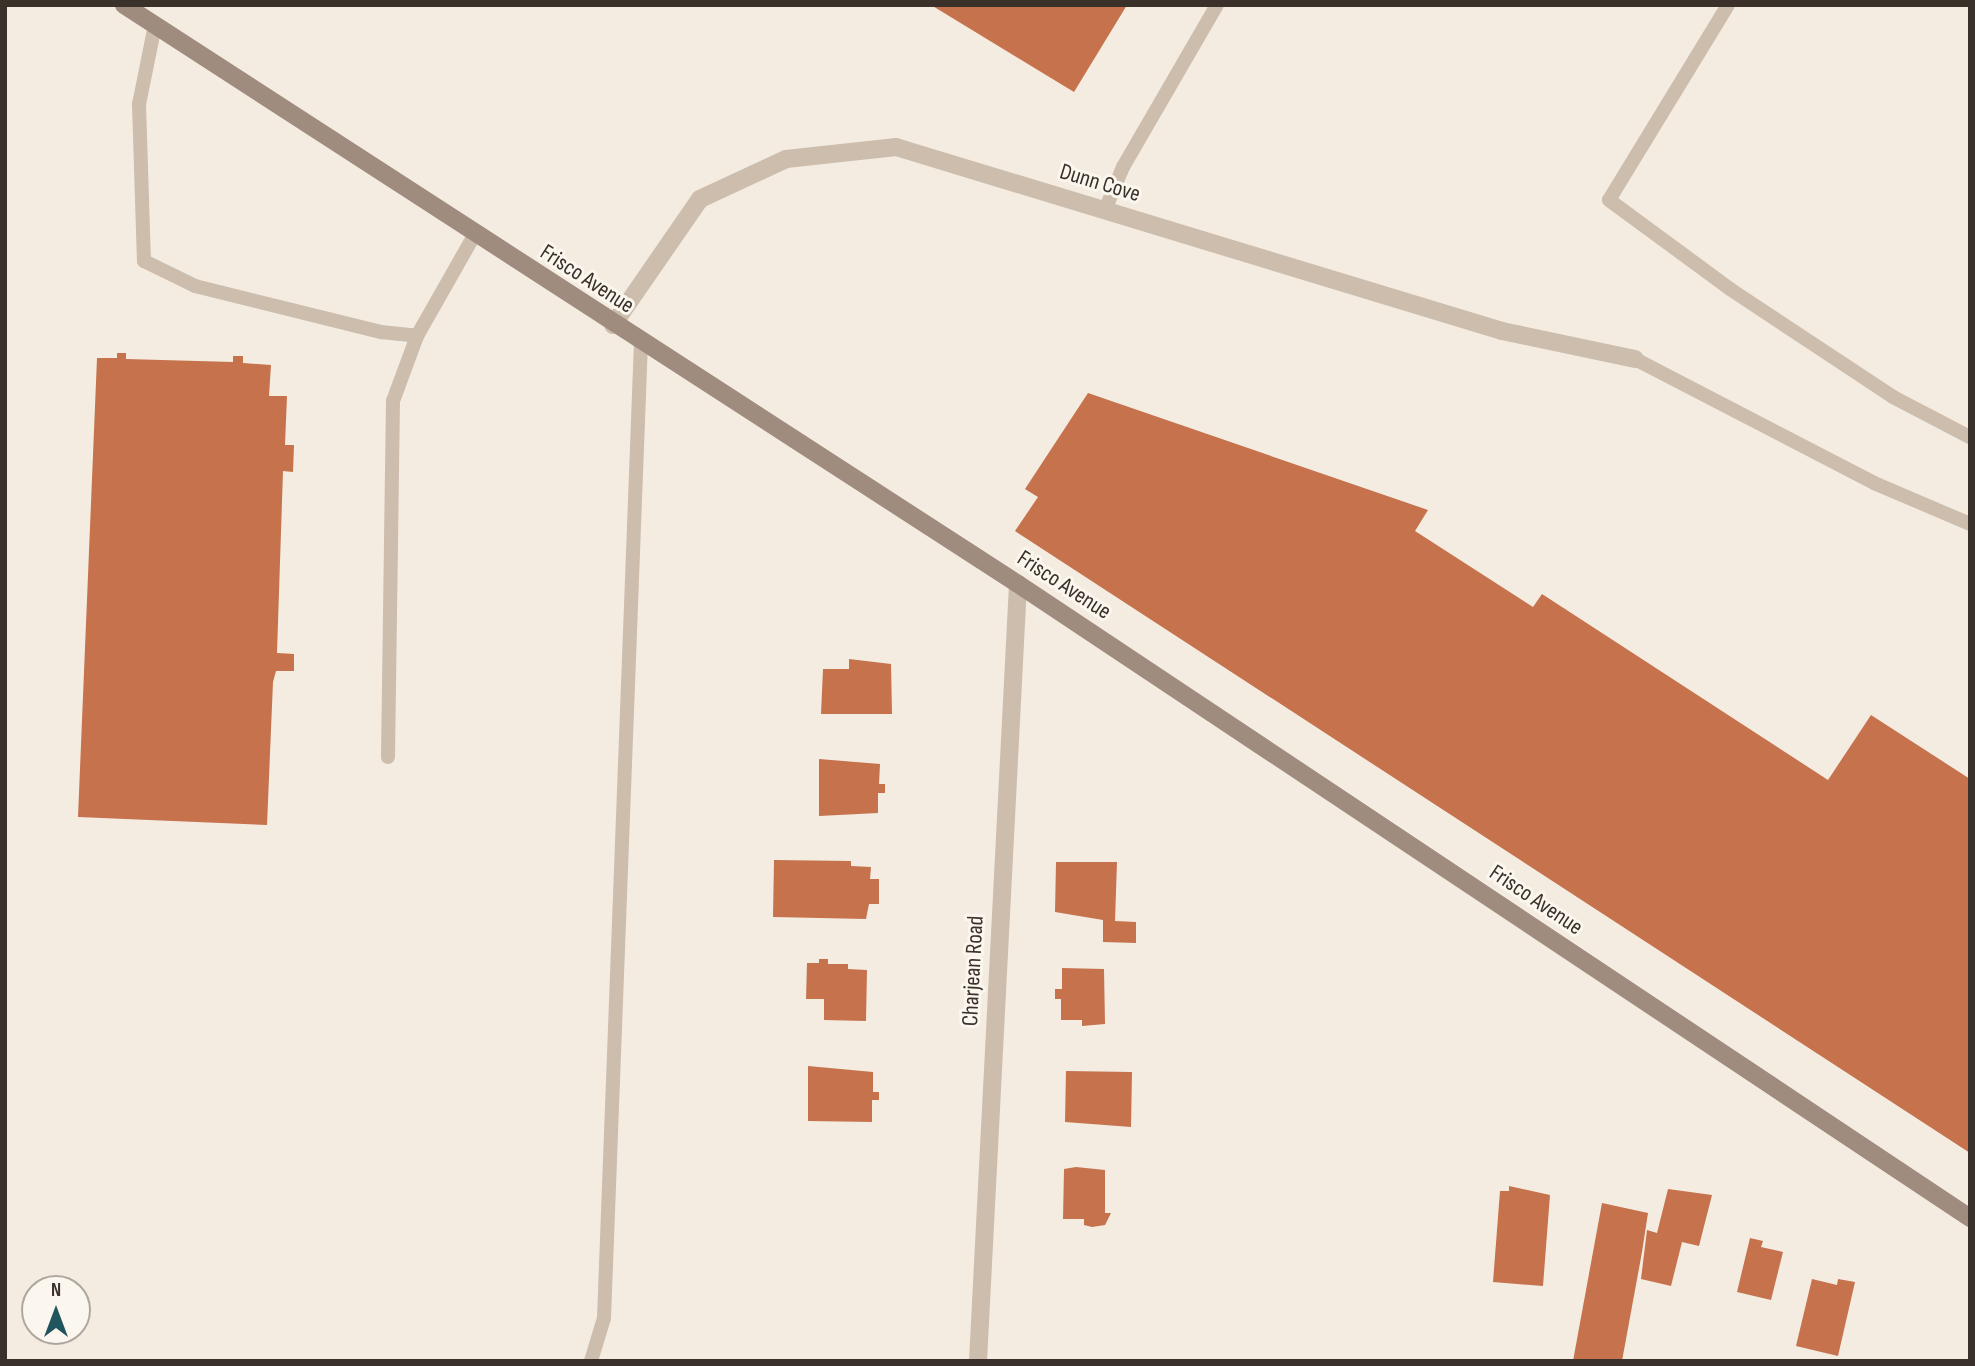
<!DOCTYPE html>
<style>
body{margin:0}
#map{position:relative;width:1975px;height:1366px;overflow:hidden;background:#f4ece1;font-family:"Sofia Sans Condensed",sans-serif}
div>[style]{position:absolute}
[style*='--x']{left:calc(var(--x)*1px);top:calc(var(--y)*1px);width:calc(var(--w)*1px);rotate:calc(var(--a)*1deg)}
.building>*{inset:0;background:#c5724d}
.lane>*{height:14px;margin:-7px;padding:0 7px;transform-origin:7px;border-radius:7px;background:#ccbdad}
.street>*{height:18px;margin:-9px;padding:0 9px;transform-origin:9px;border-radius:9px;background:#ccbdad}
.secondary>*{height:18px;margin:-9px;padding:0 9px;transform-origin:9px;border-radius:9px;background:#a08c7e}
span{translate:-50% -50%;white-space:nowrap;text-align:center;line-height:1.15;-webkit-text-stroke:6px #fbf6ee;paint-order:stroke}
.street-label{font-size:23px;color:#3b312b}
.frame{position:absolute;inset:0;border:7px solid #3b312b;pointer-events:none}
.north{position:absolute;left:21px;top:1275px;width:70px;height:70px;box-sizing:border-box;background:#fbf6ee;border:2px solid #aea7a0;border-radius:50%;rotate:0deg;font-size:19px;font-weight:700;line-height:28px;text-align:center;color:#3b312b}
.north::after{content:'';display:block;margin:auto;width:24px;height:32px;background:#20555d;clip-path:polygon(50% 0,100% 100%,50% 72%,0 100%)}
</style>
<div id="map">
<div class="building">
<i style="clip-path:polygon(931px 5px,1127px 5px,1074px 92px)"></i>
<i style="clip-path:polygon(117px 353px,126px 353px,126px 359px,233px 362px,233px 356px,243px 356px,243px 363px,271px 365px,269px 396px,287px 396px,285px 445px,294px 445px,293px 472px,283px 471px,277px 653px,294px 654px,294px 671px,276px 671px,273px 682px,267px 825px,78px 817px,97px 358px,117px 358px)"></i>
<i style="clip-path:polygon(1088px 393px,1428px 510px,1415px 531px,1533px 607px,1542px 594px,1828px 780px,1871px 715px,1970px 779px,1970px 1153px,1015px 531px,1038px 497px,1025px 489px)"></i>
<i style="clip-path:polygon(849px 659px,891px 664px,892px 714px,821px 714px,823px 669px,849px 669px)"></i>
<i style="clip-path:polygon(819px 759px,880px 764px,879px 784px,885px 784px,885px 793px,878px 793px,878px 813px,819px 816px)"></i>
<i style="clip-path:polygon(774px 860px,851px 861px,851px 866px,871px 867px,870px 879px,879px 879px,879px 904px,869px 904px,866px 919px,773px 917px)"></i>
<i style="clip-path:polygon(1056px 862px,1117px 862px,1115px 921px,1136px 922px,1136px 943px,1103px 942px,1103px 920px,1055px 912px)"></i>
<i style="clip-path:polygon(819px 959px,828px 959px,828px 964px,848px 964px,848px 969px,867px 970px,866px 1021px,824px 1020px,824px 999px,806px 999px,807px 963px,819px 963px)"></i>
<i style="clip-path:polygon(1062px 968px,1104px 969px,1105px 1024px,1082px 1026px,1082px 1020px,1061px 1020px,1061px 999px,1055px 999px,1055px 989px,1062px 989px)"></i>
<i style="clip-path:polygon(808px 1066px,873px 1072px,873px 1092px,879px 1092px,879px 1100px,872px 1100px,872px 1122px,808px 1121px)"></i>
<i style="clip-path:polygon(1066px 1071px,1132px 1072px,1131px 1127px,1065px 1122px)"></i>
<i style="clip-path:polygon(1076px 1167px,1105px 1170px,1105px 1213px,1111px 1213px,1105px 1225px,1092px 1227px,1084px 1225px,1084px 1219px,1063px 1219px,1064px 1169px)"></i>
<i style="clip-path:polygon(1509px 1186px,1550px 1195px,1543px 1286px,1493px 1282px,1500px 1191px,1509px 1191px)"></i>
<i style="clip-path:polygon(1668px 1189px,1712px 1195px,1699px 1246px,1682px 1242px,1671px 1286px,1641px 1279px,1647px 1230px,1657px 1233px)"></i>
<i style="clip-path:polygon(1602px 1203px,1648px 1213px,1642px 1252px,1622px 1361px,1573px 1361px)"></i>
<i style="clip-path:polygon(1750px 1238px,1763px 1241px,1761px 1247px,1783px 1252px,1771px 1300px,1737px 1292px)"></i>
<i style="clip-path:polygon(1812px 1279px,1837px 1285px,1838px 1279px,1855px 1282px,1838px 1356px,1796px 1346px)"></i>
</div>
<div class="lane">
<i style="--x:1728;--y:5;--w:228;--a:121.4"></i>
<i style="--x:1609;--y:200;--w:150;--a:36.3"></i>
<i style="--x:1730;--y:289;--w:196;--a:33.5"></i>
<i style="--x:1893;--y:397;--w:87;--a:27.5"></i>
<i style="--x:155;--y:25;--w:81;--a:101.4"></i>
<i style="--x:139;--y:104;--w:157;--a:88.2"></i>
<i style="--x:144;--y:261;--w:57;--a:26.1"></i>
<i style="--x:195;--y:286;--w:192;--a:13.9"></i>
<i style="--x:381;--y:332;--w:36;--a:6"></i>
<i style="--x:417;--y:336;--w:117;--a:-60.4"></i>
<i style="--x:1105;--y:210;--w:47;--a:-67.3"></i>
<i style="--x:1123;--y:167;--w:187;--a:-59.9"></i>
<i style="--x:1635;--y:359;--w:269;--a:27.4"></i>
<i style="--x:1874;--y:483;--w:104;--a:23.1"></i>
<i style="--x:388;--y:757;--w:356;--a:-89.2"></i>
<i style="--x:393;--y:401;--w:69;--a:-69.7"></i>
<i style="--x:591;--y:1361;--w:45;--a:-73.2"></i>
<i style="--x:604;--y:1318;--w:976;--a:-87.83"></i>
</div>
<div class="street">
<i style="--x:613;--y:325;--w:153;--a:-55.4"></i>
<i style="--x:700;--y:199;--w:95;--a:-24.9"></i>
<i style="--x:786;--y:159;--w:111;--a:-6.2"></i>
<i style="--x:896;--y:147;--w:633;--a:16.89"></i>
<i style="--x:1502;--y:331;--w:136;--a:11.9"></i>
<i style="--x:978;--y:1361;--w:778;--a:-87.05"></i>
</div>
<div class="secondary">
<i style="--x:124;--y:5;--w:1065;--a:32.93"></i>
<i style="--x:1018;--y:584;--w:1144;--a:33.66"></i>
</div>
<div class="street-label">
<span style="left:1100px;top:183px;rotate:17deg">Dunn Cove</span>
<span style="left:587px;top:279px;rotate:33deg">Frisco Avenue</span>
<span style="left:1064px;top:585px;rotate:33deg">Frisco Avenue</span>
<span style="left:1536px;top:900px;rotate:34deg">Frisco Avenue</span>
<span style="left:973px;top:971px;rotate:-87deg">Charjean Road</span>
</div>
<div class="frame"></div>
<div class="north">N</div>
</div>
